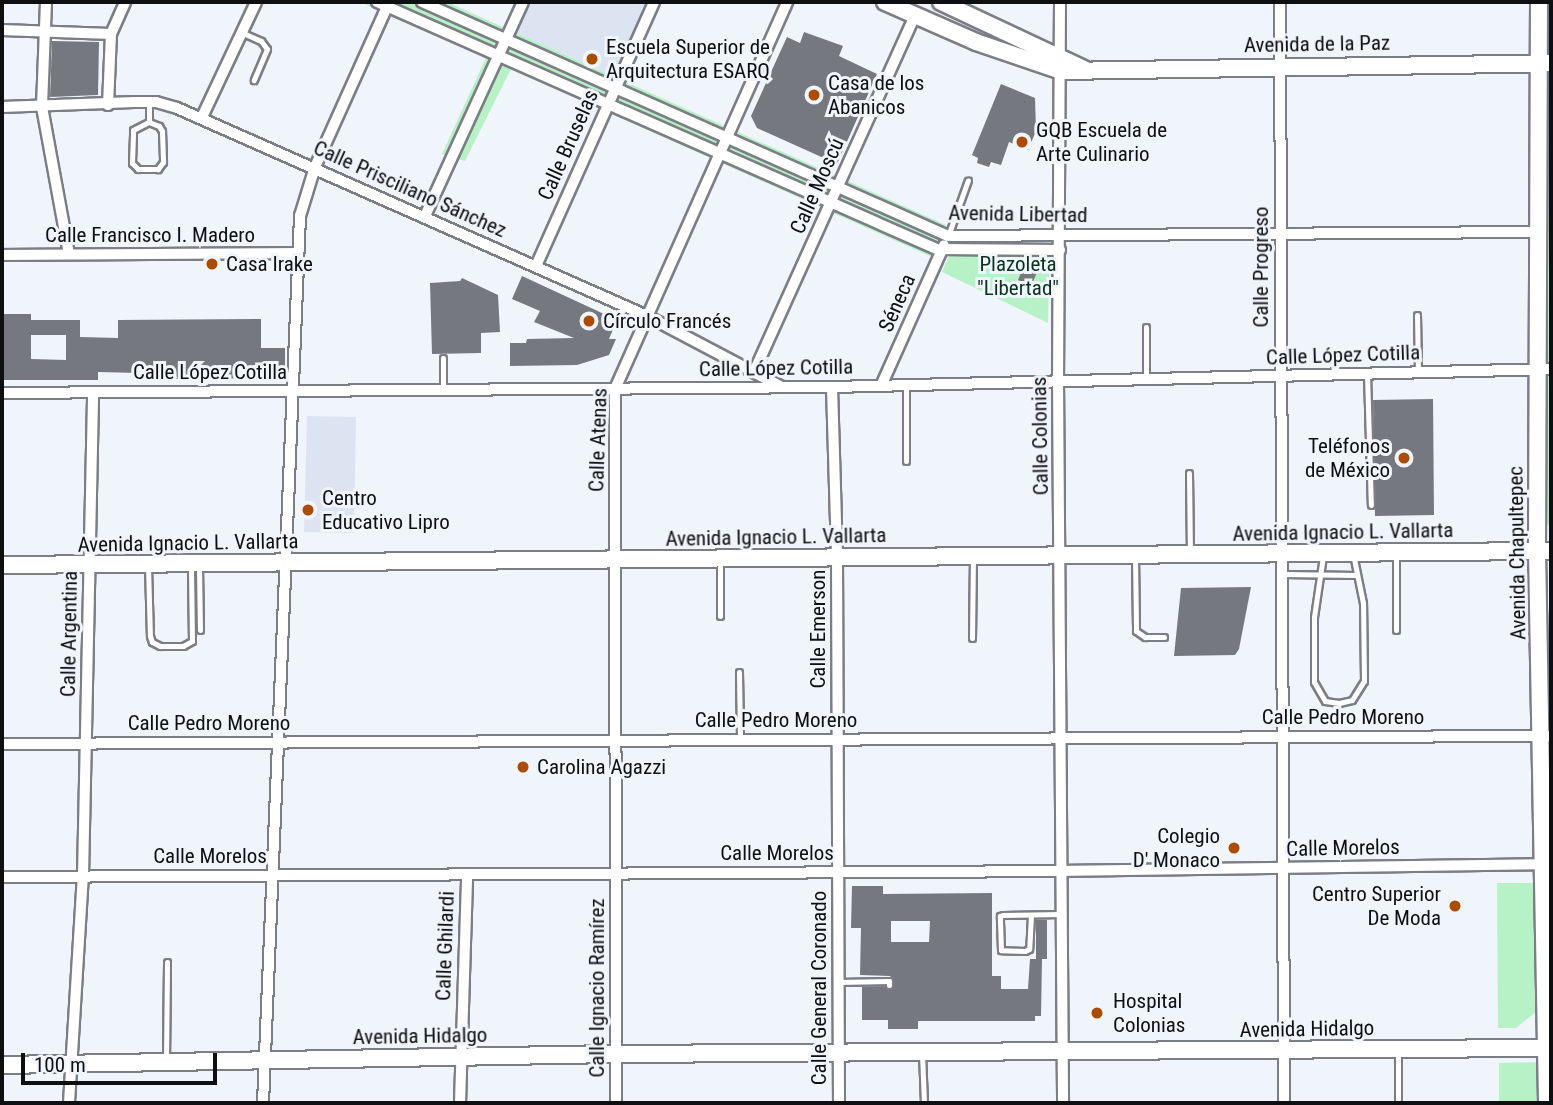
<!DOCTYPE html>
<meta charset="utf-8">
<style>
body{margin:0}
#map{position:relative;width:1553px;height:1105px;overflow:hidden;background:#f0f4fb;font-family:"Roboto Condensed",sans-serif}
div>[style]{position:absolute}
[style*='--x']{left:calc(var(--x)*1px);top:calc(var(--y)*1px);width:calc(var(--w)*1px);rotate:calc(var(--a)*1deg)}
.built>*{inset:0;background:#dde4f1}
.green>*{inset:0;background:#b7f2c7}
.building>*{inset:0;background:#75787e}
.roads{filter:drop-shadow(2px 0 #7b7e85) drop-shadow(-2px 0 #7b7e85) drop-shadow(0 2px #7b7e85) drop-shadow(0 -2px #7b7e85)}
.lane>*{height:5px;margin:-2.5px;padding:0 2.5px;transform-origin:2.5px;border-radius:2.5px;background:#fff}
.street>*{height:10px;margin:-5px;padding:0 5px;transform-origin:5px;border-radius:5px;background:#fff}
.secondary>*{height:16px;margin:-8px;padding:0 8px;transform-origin:8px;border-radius:8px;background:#fff}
.dots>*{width:19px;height:19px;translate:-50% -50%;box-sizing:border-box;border:4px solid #f0f4fb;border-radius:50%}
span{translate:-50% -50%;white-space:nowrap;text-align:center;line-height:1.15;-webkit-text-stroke:6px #f0f4fb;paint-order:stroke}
.street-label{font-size:21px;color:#0e0f11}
.poi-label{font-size:21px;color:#0e0f11}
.left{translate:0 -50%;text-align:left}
.right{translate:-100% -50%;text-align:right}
.park-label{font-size:21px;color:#0b321a}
.frame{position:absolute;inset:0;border:4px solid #0e0f11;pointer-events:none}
.scale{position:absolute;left:21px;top:1053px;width:196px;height:32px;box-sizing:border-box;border:4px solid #0e0f11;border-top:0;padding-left:9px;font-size:21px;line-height:24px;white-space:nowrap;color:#0e0f11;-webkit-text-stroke:5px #f0f4fb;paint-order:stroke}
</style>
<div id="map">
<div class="built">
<i style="clip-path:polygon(528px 2px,648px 2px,612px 82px,513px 37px)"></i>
<i style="clip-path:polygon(307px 416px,356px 417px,354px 533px,304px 532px)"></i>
</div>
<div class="green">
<i style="clip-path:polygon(360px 2px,447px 2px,946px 225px,932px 257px,511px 69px,465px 161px,442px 154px,486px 58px)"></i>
<i style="clip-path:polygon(1551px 85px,1549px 511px,1551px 529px,1545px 520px,1546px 92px)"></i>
<i style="clip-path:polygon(1050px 246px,1048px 323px,942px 272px,951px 252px)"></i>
<i style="clip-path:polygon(1497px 883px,1537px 883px,1538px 1010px,1516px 1028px,1498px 1028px)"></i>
<i style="clip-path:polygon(1539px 1062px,1539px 1103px,1499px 1103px,1499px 1063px)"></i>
</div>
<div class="building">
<i style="clip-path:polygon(804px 32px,843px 46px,839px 56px,877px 74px,837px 164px,757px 128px,751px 116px,787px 37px,800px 43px)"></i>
<i style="clip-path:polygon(52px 41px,99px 42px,98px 95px,50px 97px)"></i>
<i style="clip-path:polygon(1001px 84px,1035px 98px,1036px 131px,1028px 150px,1009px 142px,1001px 165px,991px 162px,989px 167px,977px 163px,978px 158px,972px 155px)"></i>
<i style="clip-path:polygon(1025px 263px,1039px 268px,1031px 286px,1018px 280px)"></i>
<i style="clip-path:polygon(522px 276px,617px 320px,609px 339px,616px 339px,609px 355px,577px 365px,510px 366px,510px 343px,526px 343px,527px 339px,574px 338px,534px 322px,540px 311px,512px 299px)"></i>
<i style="clip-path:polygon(462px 278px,498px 295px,500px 332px,481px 333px,481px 353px,432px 354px,430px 283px,460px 281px)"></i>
<i style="clip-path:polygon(evenodd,2px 314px,31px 314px,31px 320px,80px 320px,80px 337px,118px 338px,118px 320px,261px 319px,261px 348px,285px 348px,285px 378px,139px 379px,139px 373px,98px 372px,98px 380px,2px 380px,2px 314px,31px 335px,66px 335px,66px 360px,31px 359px,31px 335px)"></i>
<i style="clip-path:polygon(1433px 399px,1434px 515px,1375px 516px,1373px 400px)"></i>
<i style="clip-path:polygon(1251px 587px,1239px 649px,1235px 655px,1174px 656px,1181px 588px)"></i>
<i style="clip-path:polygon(evenodd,852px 886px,883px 886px,883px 894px,992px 893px,992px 976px,1001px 976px,1001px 989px,1028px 989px,1030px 959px,1042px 959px,1041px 1016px,1035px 1016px,1035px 1021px,918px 1021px,918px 1029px,888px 1029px,888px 1020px,862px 1020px,862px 987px,884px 986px,890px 990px,894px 981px,890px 976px,860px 975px,861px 928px,851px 928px,852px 886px,891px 921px,930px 921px,929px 942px,891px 942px,891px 921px)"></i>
<i style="clip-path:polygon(1036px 920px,1047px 920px,1047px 959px,1036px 959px)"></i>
</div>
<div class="roads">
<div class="lane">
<i style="--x:243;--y:33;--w:20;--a:24"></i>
<i style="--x:261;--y:41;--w:10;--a:53"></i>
<i style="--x:267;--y:49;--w:34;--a:113"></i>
<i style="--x:149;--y:102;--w:20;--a:90"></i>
<i style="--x:149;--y:122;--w:11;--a:22"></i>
<i style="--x:159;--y:126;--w:6;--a:59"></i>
<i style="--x:162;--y:131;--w:31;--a:88"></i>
<i style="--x:163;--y:162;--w:9;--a:126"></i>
<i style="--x:158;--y:169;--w:20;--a:180"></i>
<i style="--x:138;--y:169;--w:8;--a:-135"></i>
<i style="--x:132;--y:163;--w:33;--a:-88"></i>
<i style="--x:133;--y:130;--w:18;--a:-27"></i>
<i style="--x:948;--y:236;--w:59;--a:-70.3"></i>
<i style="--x:1417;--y:315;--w:56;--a:89"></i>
<i style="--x:1146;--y:327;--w:51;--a:90"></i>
<i style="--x:443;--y:358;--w:32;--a:90"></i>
<i style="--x:1367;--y:374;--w:131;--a:88.3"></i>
<i style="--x:906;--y:385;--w:76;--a:90"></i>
<i style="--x:1189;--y:473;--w:81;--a:89.3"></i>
<i style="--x:1396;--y:555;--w:75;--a:90"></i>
<i style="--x:1135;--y:556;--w:75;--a:89.2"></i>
<i style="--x:1136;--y:631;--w:11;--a:34"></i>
<i style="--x:1145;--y:637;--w:19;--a:0"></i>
<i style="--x:1323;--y:556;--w:62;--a:98.4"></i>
<i style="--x:1314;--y:617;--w:65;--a:90"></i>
<i style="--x:1314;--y:682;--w:22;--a:60"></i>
<i style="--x:1325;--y:701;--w:14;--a:8"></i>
<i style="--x:1339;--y:703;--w:13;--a:-13"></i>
<i style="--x:1352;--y:700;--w:22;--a:-58"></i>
<i style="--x:1364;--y:681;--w:78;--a:-90.7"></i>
<i style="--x:1363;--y:603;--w:50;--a:-101.5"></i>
<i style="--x:148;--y:566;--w:70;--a:88.4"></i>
<i style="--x:150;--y:636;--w:6;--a:72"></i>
<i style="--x:152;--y:642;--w:9;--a:27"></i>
<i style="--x:160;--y:646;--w:23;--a:0"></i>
<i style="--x:183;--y:646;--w:10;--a:-29"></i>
<i style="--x:192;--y:641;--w:74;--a:-90.8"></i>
<i style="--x:199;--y:567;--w:63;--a:89.1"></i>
<i style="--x:1282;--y:574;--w:75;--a:0.8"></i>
<i style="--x:720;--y:616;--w:54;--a:-90"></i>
<i style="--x:972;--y:638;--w:79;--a:-89.3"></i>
<i style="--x:739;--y:672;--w:67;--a:89.1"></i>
<i style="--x:1031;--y:915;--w:34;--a:93"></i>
<i style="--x:1029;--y:949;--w:4;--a:153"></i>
<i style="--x:1025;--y:951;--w:24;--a:-178"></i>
<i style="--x:1001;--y:950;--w:34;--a:-92"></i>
<i style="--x:1000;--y:916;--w:3;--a:-18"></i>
<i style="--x:1003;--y:915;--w:59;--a:-1"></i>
<i style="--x:838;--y:982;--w:51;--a:-1.1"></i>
<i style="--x:889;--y:981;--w:4;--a:90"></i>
<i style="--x:922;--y:1053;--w:50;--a:87.7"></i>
<i style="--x:166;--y:1060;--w:98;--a:-89.4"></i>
<i style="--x:1398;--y:1103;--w:51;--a:-90"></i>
</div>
<div class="street">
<i style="--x:46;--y:2;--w:105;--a:92.2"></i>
<i style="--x:42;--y:107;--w:149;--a:79.6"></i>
<i style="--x:377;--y:2;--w:617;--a:23.82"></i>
<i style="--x:422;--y:2;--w:576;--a:23.98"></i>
<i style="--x:948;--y:236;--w:588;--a:-0.39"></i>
<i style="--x:1060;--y:2;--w:378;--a:90.3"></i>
<i style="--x:1058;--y:380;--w:723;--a:89.6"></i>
<i style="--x:1280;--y:2;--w:1101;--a:89.79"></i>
<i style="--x:2;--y:30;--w:109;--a:2.1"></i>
<i style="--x:108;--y:105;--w:71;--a:-87.6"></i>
<i style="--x:111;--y:34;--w:35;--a:-66"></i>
<i style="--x:2;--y:107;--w:132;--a:-2.2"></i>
<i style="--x:134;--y:102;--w:22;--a:0"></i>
<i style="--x:156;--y:102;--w:22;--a:16"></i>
<i style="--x:177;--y:108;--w:514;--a:23.87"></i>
<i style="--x:647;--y:316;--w:150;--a:27.8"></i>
<i style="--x:202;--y:117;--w:127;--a:-64.8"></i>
<i style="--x:425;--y:216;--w:235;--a:-65.4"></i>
<i style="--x:942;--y:249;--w:118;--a:0.5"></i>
<i style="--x:2;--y:255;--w:296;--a:-0.4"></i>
<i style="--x:536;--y:266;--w:289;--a:-65.9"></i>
<i style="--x:754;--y:372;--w:392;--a:-65.7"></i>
<i style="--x:881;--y:386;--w:154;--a:-65.9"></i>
<i style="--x:832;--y:387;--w:170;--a:88.3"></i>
<i style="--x:837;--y:557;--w:546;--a:89.79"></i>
<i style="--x:2;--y:393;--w:830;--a:-0.41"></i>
<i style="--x:832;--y:387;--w:719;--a:-1.43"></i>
<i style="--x:2;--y:744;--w:1549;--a:-0.3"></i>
<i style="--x:2;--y:877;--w:1059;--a:-0.32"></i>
<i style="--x:1061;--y:871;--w:490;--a:-0.8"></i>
<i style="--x:69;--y:1103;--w:227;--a:-86.5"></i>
<i style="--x:83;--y:876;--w:484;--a:-88.8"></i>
<i style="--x:263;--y:1103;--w:888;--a:-87.61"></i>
<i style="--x:300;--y:216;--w:51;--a:-73"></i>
<i style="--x:315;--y:167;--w:181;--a:-65.8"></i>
<i style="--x:460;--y:1103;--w:229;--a:-88.2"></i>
<i style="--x:616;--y:1103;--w:714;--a:-90.08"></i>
<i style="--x:615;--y:389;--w:424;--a:-66"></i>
</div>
<div class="secondary">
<i style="--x:885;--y:2;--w:99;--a:23.7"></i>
<i style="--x:976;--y:42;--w:90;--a:18.8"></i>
<i style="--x:1061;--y:71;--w:490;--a:-0.9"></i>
<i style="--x:941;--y:2;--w:158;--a:25.1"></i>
<i style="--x:1539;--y:2;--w:549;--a:90.21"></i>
<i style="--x:1537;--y:551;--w:552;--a:88.96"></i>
<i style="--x:2;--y:565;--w:1549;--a:-0.52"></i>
<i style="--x:2;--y:1065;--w:614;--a:-1.03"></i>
<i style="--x:616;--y:1054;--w:935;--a:-0.37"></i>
</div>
</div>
<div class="dots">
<i style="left:592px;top:59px;background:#ac4c03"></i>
<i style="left:814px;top:95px;background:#ac4c03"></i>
<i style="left:1022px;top:142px;background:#ac4c03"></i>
<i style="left:212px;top:264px;background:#ac4c03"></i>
<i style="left:589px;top:321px;background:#ac4c03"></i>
<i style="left:1404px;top:458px;background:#ac4c03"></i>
<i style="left:308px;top:510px;background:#ac4c03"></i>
<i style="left:523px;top:767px;background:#ac4c03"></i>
<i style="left:1234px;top:848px;background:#ac4c03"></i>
<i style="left:1455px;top:906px;background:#ac4c03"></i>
<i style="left:1097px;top:1013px;background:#ac4c03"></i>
</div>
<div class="street-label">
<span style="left:1317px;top:44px;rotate:-1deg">Avenida de la Paz</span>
<span style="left:568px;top:145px;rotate:-66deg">Calle Bruselas</span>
<span style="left:817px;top:186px;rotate:-66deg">Calle Moscú</span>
<span style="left:410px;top:189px;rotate:24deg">Calle Prisciliano Sánchez</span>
<span style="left:1018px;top:214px;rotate:1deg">Avenida Libertad</span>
<span style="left:150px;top:235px">Calle Francisco I. Madero</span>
<span style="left:1261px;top:267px;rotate:-90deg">Calle Progreso</span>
<span style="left:897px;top:303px;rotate:-66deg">Séneca</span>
<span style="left:1343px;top:355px;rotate:-2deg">Calle López Cotilla</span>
<span style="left:776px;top:368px;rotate:-1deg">Calle López Cotilla</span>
<span style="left:210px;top:372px">Calle López Cotilla</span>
<span style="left:1040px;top:436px;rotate:-91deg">Calle Colonias</span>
<span style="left:598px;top:440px;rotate:-88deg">Calle Atenas</span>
<span style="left:1343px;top:532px;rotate:-1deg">Avenida Ignacio L. Vallarta</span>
<span style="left:776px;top:537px;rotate:-1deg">Avenida Ignacio L. Vallarta</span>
<span style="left:188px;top:543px;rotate:-1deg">Avenida Ignacio L. Vallarta</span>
<span style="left:1517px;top:553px;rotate:-91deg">Avenida Chapultepec</span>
<span style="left:818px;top:629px;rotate:-90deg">Calle Emerson</span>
<span style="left:69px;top:634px;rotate:-89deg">Calle Argentina</span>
<span style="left:1343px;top:717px">Calle Pedro Moreno</span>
<span style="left:776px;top:720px">Calle Pedro Moreno</span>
<span style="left:209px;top:723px">Calle Pedro Moreno</span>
<span style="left:1343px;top:848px;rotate:-1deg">Calle Morelos</span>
<span style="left:777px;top:853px">Calle Morelos</span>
<span style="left:210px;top:856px">Calle Morelos</span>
<span style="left:445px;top:946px;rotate:-88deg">Calle Ghilardi</span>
<span style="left:597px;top:988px;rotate:-90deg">Calle Ignacio Ramírez</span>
<span style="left:819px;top:988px;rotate:-90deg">Calle General Coronado</span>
<span style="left:1307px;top:1029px;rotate:-1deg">Avenida Hidalgo</span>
<span style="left:420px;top:1036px;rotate:-1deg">Avenida Hidalgo</span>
</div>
<div class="poi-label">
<span class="left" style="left:606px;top:59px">Escuela Superior de<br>Arquitectura ESARQ</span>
<span class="left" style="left:828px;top:95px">Casa de los<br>Abanicos</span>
<span class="left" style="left:1036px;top:142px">GQB Escuela de<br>Arte Culinario</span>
<span class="left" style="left:226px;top:264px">Casa Irake</span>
<span class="left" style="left:603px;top:321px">Círculo Francés</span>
<span class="right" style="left:1390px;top:458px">Teléfonos<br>de México</span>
<span class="left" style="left:322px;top:510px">Centro<br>Educativo Lipro</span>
<span class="left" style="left:537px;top:767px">Carolina Agazzi</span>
<span class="right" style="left:1220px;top:848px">Colegio<br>D' Monaco</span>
<span class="right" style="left:1441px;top:906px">Centro Superior<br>De Moda</span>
<span class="left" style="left:1113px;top:1013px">Hospital<br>Colonias</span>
</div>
<div class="park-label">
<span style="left:1018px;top:276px">Plazoleta<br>"Libertad"</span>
</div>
<div class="frame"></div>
<div class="scale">100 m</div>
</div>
